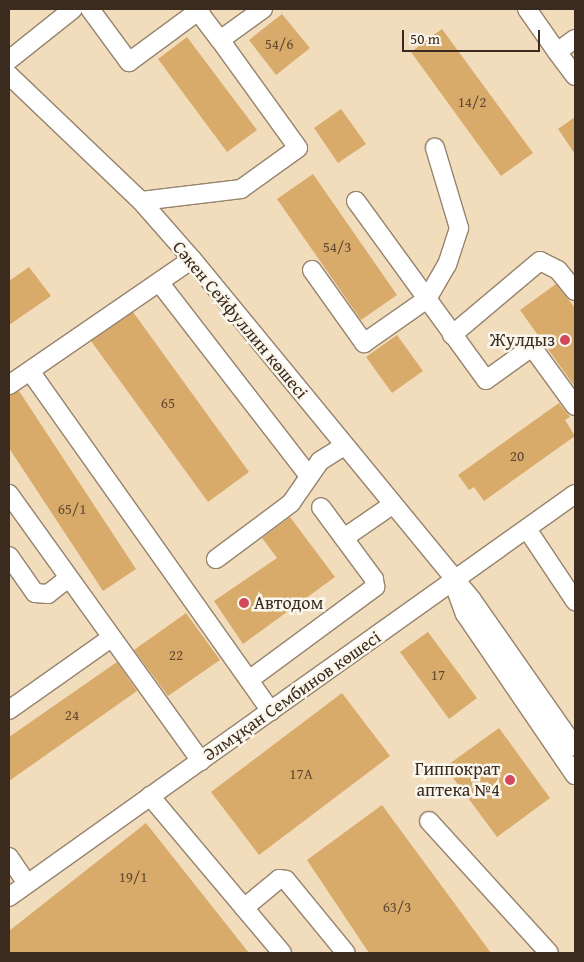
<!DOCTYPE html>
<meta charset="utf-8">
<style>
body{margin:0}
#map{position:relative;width:584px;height:962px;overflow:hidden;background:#f1dcbc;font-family:"Gentium Book Plus",serif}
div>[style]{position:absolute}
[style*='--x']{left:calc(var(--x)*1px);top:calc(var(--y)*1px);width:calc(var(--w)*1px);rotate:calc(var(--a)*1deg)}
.building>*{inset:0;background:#d9ab6b}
.roads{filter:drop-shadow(1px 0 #96836d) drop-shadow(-1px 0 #96836d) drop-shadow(0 1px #96836d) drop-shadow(0 -1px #96836d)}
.minor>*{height:18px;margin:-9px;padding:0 9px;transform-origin:9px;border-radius:9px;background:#fff}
.dots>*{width:14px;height:14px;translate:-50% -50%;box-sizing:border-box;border:2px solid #fbf7ec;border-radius:50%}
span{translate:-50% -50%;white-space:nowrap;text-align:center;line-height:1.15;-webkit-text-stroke:5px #fbf7ec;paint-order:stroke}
.number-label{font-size:15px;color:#624a31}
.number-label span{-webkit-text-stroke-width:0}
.street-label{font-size:18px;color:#3b2a1e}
.poi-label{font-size:18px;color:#3b2a1e}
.right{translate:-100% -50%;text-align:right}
.left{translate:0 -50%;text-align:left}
.frame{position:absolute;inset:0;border:10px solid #3b2a1e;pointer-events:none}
.scale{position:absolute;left:402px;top:30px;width:138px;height:22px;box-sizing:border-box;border:2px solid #3b2a1e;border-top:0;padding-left:6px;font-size:15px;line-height:18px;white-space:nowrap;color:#3b2a1e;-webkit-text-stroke:4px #fbf7ec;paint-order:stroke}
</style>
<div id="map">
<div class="building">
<i style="clip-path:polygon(282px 14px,310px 48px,276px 75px,249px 40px)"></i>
<i style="clip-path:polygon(442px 29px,533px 153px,501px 176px,411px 52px)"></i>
<i style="clip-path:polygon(187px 37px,257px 130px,227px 152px,158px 59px)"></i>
<i style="clip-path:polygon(341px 109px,366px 144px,338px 163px,314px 128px)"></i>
<i style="clip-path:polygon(575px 117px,575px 154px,558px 129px)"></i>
<i style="clip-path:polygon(313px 174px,397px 295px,361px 320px,277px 199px)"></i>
<i style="clip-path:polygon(29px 267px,51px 296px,9px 325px,9px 281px)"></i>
<i style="clip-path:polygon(556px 284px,575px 308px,575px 387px,520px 310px)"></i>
<i style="clip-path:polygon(133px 312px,249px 472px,208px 502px,91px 341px)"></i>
<i style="clip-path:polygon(397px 335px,423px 371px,392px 393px,366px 357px)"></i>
<i style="clip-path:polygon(19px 391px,136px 569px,103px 591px,9px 448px,9px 395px)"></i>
<i style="clip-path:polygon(559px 403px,570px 417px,565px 420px,575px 436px,484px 501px,474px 487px,469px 490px,458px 475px)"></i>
<i style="clip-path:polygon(290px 517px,335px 577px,243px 644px,214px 601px,277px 558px,262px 538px)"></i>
<i style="clip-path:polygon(186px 613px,220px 660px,168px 696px,134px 650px)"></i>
<i style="clip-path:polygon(428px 632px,477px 698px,449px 719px,400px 652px)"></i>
<i style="clip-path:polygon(117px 662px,137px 691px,9px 781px,9px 737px)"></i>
<i style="clip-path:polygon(342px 693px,390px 756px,259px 855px,211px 792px)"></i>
<i style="clip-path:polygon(499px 728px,550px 798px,497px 837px,445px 767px)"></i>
<i style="clip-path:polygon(382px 805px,491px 953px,369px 953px,307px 860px)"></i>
<i style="clip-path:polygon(146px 823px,249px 953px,9px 953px,9px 931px)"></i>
</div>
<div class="roads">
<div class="minor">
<i style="--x:90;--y:9;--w:66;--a:53.7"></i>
<i style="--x:129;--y:62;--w:89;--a:-36.4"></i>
<i style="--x:527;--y:9;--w:52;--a:55.1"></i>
<i style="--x:557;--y:52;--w:22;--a:-36"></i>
<i style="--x:198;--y:11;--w:36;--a:53"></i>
<i style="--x:557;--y:52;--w:30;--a:53"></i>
<i style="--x:9;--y:60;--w:82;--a:-38.6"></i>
<i style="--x:9;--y:75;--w:182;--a:43.7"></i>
<i style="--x:141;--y:201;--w:77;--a:48.7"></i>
<i style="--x:192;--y:259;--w:441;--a:50.6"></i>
<i style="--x:472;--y:600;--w:179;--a:55"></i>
<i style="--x:141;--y:201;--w:101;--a:-6.8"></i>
<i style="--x:241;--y:189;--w:70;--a:-35.7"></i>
<i style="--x:298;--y:148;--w:133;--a:-125.8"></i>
<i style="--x:220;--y:40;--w:53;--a:-35.8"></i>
<i style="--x:356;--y:201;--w:221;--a:54"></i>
<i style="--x:486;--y:380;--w:57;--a:-35.7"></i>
<i style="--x:532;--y:347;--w:73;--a:53.9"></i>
<i style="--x:312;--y:270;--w:90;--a:54.5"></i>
<i style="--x:364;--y:343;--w:77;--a:-34.9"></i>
<i style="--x:427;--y:299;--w:39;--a:-60"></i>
<i style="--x:447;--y:265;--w:39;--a:-72"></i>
<i style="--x:459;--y:228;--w:84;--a:-106.7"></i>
<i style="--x:159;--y:282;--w:245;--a:52.3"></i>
<i style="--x:452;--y:335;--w:115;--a:-40.1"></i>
<i style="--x:540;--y:261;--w:20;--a:27"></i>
<i style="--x:558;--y:270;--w:27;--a:51"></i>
<i style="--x:30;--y:371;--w:417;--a:54.7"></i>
<i style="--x:9;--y:385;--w:222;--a:-34.5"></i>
<i style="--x:9;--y:494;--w:329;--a:54.3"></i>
<i style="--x:527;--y:529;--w:87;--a:56.3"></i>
<i style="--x:344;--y:538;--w:58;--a:-34.5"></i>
<i style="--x:9;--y:556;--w:45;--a:54.9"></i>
<i style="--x:35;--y:593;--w:13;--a:4"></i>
<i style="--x:48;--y:594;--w:24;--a:-38"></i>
<i style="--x:216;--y:559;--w:94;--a:-36.7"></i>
<i style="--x:291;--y:503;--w:51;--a:-55.4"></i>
<i style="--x:320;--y:461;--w:28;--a:-32"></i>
<i style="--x:455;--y:587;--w:29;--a:70"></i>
<i style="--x:465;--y:614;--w:195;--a:55.7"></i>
<i style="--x:249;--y:680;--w:157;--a:-36.4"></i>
<i style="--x:375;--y:587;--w:8;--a:-97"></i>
<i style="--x:374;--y:579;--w:89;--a:-126.4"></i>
<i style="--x:9;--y:710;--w:125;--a:-35.2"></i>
<i style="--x:150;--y:796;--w:205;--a:49.9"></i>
<i style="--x:429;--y:821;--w:178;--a:47.7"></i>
<i style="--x:9;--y:857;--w:32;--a:56"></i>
<i style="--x:9;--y:897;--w:695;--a:-35.45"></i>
<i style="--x:244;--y:908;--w:45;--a:-39.6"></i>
<i style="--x:279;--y:879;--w:7;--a:8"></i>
<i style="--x:286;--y:880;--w:94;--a:50.6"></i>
</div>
</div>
<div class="dots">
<i style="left:565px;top:340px;background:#d1495b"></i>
<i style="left:244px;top:603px;background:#d1495b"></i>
<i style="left:510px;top:780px;background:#d1495b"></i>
</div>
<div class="number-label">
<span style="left:279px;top:44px">54/6</span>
<span style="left:472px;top:102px">14/2</span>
<span style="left:337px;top:247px">54/3</span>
<span style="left:168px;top:403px">65</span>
<span style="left:517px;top:456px">20</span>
<span style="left:72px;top:509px">65/1</span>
<span style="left:176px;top:655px">22</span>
<span style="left:438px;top:675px">17</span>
<span style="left:72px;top:715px">24</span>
<span style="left:301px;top:774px">17А</span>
<span style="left:133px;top:877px">19/1</span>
<span style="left:397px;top:907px">63/3</span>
</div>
<div class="street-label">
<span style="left:240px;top:320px;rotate:50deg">Сәкен Сейфуллин көшесі</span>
<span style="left:292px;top:696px;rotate:-35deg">Әлмұқан Сембинов көшесі</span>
</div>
<div class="poi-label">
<span class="right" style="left:555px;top:340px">Жулдыз</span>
<span class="left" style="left:254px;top:603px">Автодом</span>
<span class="right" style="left:500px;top:780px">Гиппократ<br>аптека №4</span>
</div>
<div class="frame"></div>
<div class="scale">50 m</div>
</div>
